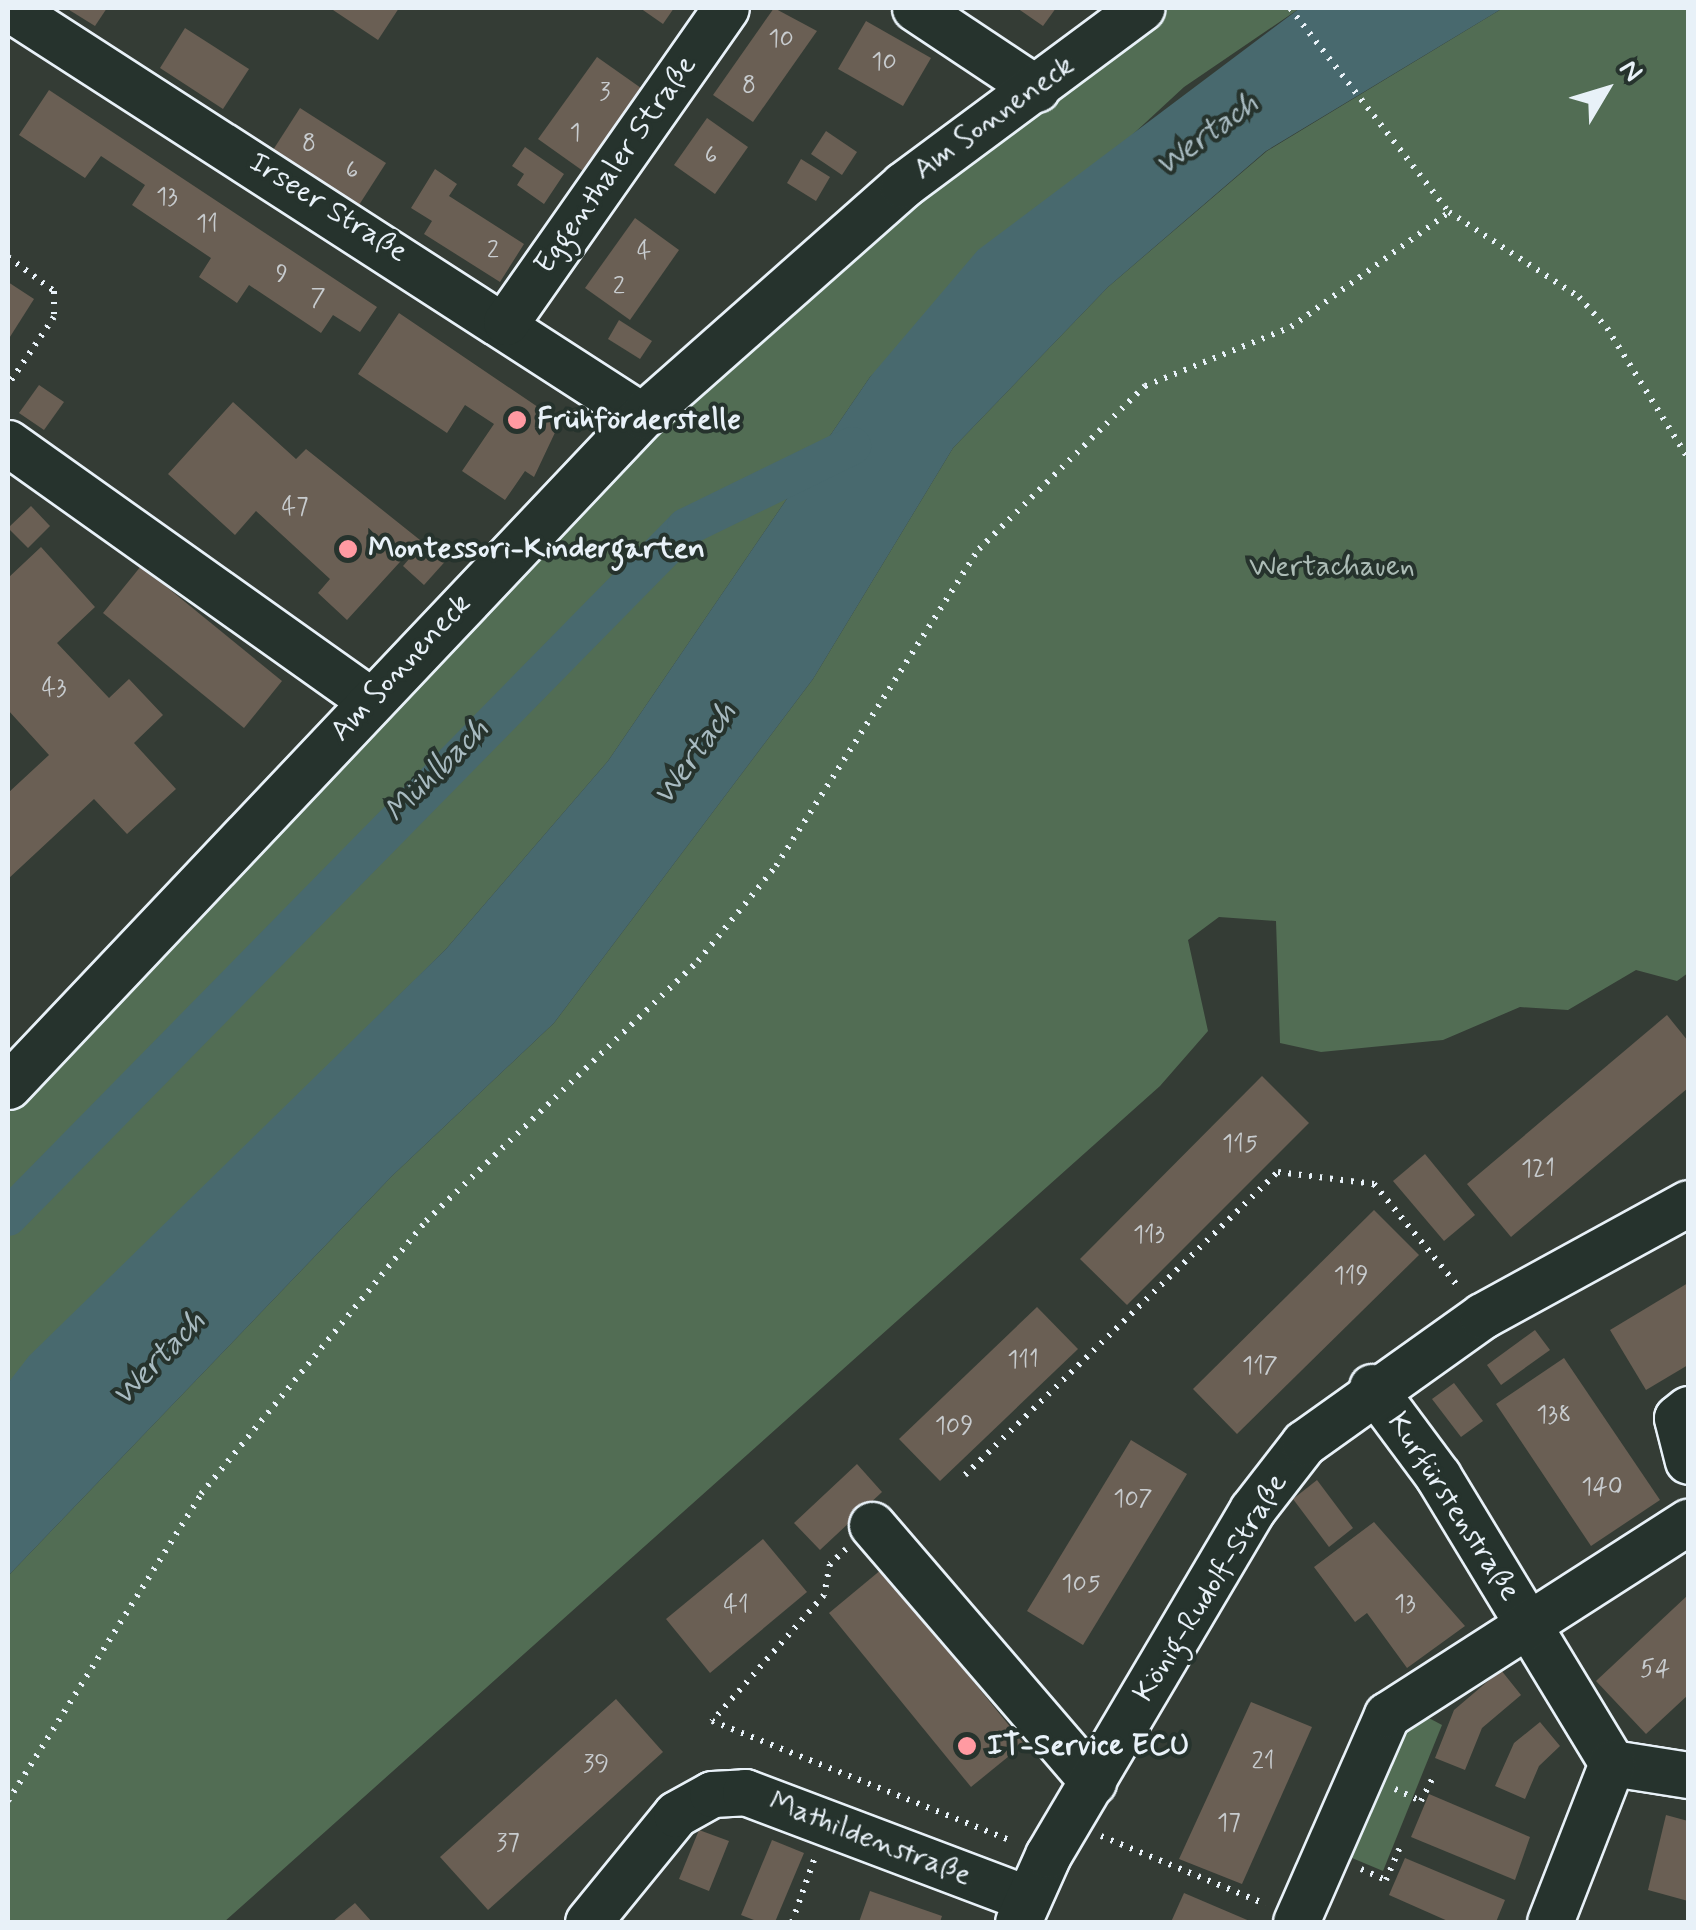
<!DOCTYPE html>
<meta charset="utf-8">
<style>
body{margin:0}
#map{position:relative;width:1696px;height:1930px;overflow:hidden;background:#343c35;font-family:Mynerve,sans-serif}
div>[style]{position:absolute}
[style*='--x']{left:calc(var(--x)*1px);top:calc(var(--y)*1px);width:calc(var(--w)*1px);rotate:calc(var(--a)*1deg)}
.green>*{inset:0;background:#526d54}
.water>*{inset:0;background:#48696e}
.canal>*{height:38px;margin:-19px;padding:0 19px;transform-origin:19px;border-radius:19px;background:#48696e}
.building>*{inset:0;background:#6a5f54}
.path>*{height:6px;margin-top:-3px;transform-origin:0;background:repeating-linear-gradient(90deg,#e8f1f8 0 2.5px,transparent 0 10.5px)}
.roads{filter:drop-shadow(2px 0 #e8f1f8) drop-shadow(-2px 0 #e8f1f8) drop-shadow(0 2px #e8f1f8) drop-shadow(0 -2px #e8f1f8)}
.minor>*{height:45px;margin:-22.5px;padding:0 22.5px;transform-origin:22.5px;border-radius:22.5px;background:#26332d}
.dots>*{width:28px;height:28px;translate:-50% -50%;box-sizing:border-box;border:5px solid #26332d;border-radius:50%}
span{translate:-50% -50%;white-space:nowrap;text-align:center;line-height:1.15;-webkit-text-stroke:8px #26332d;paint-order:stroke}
.number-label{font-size:25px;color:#c8cccf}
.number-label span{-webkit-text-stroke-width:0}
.street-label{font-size:30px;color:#e8f1f8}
.poi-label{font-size:30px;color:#e8f1f8;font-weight:700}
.left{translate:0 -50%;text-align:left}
.park-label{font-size:30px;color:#acbcb6}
.water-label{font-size:32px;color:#a8bbc1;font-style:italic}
.frame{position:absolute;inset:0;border:10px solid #e8f1f8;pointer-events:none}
.north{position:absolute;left:1556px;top:40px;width:100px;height:100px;-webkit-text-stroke:8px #26332d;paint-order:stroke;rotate:52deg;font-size:28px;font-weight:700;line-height:40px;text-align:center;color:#e8f1f8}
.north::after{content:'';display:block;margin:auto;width:35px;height:45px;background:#e8f1f8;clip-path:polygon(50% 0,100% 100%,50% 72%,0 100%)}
</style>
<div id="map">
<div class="green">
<i style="clip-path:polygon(1162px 8px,1300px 8px,1184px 87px,870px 377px,608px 761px,446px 949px,8px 1383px,8px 1111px,652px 430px,912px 194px)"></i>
<i style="clip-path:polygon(1503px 8px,1688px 8px,1688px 973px,1677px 981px,1636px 970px,1568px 1010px,1520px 1007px,1443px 1040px,1321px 1052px,1280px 1043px,1276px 921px,1219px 917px,1188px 940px,1208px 1031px,1160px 1086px,224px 1922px,8px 1922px,8px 1576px,392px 1176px,554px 1023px,813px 679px,953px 448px,1108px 287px,1267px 151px)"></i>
<i style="clip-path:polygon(1410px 1708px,1442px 1725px,1383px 1871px,1333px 1850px)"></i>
</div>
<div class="water">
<i style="clip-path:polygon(1300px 8px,1503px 8px,1266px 151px,1108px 287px,953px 448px,813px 679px,554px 1023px,392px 1176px,8px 1576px,8px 1383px,29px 1356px,446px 949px,608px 761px,870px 377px,978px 250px)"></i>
</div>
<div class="canal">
<i style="--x:8;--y:1217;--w:967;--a:-45.5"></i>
<i style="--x:686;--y:527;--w:185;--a:-26"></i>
</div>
<div class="building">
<i style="clip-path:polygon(66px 8px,107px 8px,95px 26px)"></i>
<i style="clip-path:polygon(330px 8px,399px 8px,378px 40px)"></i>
<i style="clip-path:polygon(640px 8px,674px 8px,663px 24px)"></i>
<i style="clip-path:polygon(774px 8px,817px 31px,753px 122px,713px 95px)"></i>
<i style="clip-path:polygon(1017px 8px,1056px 8px,1043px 26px)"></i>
<i style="clip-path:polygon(866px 21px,931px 58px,903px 106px,838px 69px)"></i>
<i style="clip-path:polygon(185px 28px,249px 69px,223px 109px,160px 68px)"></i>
<i style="clip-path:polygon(597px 57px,641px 88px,583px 171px,538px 139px)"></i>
<i style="clip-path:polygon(49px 90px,377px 307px,360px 332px,333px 315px,321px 333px,249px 285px,237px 303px,199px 277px,211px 258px,132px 205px,145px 185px,101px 156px,85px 178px,19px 135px)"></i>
<i style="clip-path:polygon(300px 108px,386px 163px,359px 205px,273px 150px)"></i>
<i style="clip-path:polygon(707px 118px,748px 147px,715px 194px,674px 165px)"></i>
<i style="clip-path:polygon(826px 131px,857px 152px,842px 175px,811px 154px)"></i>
<i style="clip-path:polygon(525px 147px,564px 174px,544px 204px,517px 185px,524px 174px,512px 166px)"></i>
<i style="clip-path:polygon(801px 159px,830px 177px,816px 201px,787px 183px)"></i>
<i style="clip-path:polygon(435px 169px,457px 184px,449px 196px,524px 244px,500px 282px,424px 234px,432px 221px,411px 208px)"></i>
<i style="clip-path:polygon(635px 218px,679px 250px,630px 320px,585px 288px)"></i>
<i style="clip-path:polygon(8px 282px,34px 299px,8px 340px)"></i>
<i style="clip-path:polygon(399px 313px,560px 422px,534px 477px,525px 471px,505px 500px,462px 471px,494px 424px,465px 405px,447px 433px,358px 374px)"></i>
<i style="clip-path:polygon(619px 320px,652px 341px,640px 359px,608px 339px)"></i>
<i style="clip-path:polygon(39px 385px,64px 402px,44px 430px,19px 413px)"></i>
<i style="clip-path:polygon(233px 402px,296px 459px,306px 449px,420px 540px,347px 620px,318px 593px,330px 579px,256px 511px,235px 535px,168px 474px)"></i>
<i style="clip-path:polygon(31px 506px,50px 526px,28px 548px,8px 528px)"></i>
<i style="clip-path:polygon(428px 537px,450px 556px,424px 585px,403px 566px)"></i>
<i style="clip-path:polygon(41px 547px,95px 607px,57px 643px,109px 698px,129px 679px,163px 715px,134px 743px,176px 789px,127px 834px,94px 799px,8px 879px,8px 793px,49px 755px,8px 710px,8px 578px)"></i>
<i style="clip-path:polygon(141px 566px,282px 681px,244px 728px,103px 613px)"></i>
<i style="clip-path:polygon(1667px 1015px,1688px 1041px,1688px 1088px,1511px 1237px,1467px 1184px)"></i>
<i style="clip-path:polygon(1262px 1076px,1309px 1123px,1127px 1305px,1080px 1259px)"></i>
<i style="clip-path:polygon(1425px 1154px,1475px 1215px,1444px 1241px,1393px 1181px)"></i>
<i style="clip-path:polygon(1374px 1210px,1419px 1255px,1237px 1434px,1193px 1389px)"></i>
<i style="clip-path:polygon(1688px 1283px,1688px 1365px,1646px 1390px,1610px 1330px)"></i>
<i style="clip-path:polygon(1037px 1307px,1078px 1349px,940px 1481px,899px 1439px)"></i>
<i style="clip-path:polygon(1535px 1330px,1550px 1350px,1501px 1385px,1487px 1365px)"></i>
<i style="clip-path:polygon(1564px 1358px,1660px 1500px,1591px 1546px,1496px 1404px)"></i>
<i style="clip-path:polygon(1454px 1383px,1483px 1421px,1461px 1437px,1432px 1399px)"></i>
<i style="clip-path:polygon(1131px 1440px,1187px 1474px,1083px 1645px,1027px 1611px)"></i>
<i style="clip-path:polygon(857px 1464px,882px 1492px,820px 1550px,794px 1523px)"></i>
<i style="clip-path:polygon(1317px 1480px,1353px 1528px,1329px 1547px,1293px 1499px)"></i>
<i style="clip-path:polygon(1374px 1522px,1465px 1626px,1407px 1668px,1367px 1613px,1355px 1622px,1314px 1567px)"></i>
<i style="clip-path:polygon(763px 1539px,807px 1592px,710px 1673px,666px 1619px)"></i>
<i style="clip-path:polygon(882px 1569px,1024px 1744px,971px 1787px,829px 1613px)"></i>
<i style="clip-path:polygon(1688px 1595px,1688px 1695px,1646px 1734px,1596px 1681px)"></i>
<i style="clip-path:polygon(1501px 1670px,1521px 1695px,1482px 1728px,1465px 1770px,1435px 1758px,1454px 1710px)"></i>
<i style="clip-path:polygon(616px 1699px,663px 1752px,488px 1910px,440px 1857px)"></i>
<i style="clip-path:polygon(1251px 1702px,1312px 1727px,1242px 1884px,1179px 1859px)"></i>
<i style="clip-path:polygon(1540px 1722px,1560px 1746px,1539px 1766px,1525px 1799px,1495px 1786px,1514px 1743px)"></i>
<i style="clip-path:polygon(1429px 1794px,1530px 1837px,1515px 1880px,1411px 1837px)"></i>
<i style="clip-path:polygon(1666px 1815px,1688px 1821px,1688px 1901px,1648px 1890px)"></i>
<i style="clip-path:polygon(699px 1830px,729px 1841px,709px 1891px,679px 1879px)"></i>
<i style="clip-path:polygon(772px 1840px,804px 1853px,775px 1922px,759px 1922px,741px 1915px)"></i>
<i style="clip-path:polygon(1405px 1858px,1505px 1900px,1496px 1922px,1450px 1922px,1389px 1895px)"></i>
<i style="clip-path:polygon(870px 1891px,942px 1916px,940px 1922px,859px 1922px)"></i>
<i style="clip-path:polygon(1184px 1893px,1252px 1922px,1171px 1922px)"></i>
<i style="clip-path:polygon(355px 1903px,372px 1922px,332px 1922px)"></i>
</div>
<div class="path">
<i style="--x:1290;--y:8;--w:259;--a:52.1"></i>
<i style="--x:1449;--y:212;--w:155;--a:33.2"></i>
<i style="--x:1579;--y:297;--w:42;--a:47.9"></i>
<i style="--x:1607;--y:328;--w:153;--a:58.1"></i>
<i style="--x:8;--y:257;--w:57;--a:36.5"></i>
<i style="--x:54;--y:291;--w:26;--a:90"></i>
<i style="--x:54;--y:317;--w:82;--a:124.1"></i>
<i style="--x:965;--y:1475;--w:436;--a:-44.1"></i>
<i style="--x:1278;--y:1172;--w:97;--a:7.1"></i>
<i style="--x:1374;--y:1184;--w:131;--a:50.6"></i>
<i style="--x:846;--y:1549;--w:22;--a:137"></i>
<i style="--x:830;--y:1564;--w:32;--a:101"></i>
<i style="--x:824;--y:1595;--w:169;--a:131.6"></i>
<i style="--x:712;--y:1721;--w:325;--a:21.8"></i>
<i style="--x:1395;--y:1789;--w:29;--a:25"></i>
<i style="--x:1421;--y:1801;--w:27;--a:-63"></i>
<i style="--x:8;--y:1801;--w:363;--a:-57.8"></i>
<i style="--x:201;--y:1494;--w:354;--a:-50.5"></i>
<i style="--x:426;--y:1221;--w:376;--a:-43.7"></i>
<i style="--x:698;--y:961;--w:123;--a:-50.6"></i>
<i style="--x:776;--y:866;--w:376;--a:-57.4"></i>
<i style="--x:979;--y:549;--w:233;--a:-44.5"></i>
<i style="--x:1145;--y:386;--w:157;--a:-22"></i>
<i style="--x:1291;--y:327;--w:195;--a:-36"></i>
<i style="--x:1101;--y:1836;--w:178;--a:22.5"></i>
<i style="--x:1361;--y:1869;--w:27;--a:24"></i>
<i style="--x:1386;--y:1880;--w:39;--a:-67"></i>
<i style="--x:792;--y:1922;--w:66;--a:-70.5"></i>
</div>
<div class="roads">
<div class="minor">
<i style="--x:9;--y:8;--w:753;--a:32.8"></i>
<i style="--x:915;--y:8;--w:146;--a:33.6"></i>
<i style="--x:506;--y:322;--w:383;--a:-55"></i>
<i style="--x:8;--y:443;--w:444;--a:35.4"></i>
<i style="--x:8;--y:1086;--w:922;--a:-46.58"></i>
<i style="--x:642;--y:416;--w:349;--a:-41.5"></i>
<i style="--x:903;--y:185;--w:297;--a:-36.6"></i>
<i style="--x:1372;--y:1387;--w:111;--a:53.4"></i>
<i style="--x:1438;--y:1476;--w:336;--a:58.8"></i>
<i style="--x:1688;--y:1409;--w:14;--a:141"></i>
<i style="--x:1677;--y:1418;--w:44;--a:75.7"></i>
<i style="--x:872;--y:1525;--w:339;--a:49.3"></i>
<i style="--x:1612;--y:1763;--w:77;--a:9"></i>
<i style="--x:588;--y:1922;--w:139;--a:-50.8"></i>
<i style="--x:676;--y:1814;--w:41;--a:-29.1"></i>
<i style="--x:712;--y:1794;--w:33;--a:-3"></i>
<i style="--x:745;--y:1792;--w:300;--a:20.7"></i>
<i style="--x:1018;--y:1922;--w:73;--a:-65.9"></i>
<i style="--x:1048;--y:1855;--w:401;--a:-59.4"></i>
<i style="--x:1252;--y:1510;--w:85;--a:-52.2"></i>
<i style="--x:1304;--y:1443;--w:219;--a:-35.5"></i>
<i style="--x:1482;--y:1316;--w:235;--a:-28.7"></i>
<i style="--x:1296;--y:1922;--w:226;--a:-66.3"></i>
<i style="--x:1387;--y:1715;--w:358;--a:-32.7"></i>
<i style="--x:1550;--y:1922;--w:171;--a:-68.7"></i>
</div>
</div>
<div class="dots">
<i style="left:517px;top:420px;background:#ff9aa2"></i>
<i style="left:348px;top:549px;background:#ff9aa2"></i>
<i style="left:967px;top:1746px;background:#ff9aa2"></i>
</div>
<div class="number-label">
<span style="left:781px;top:40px">10</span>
<span style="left:884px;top:63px">10</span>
<span style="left:749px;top:86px">8</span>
<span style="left:605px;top:93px">3</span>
<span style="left:575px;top:134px">1</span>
<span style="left:309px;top:144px">8</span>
<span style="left:711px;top:156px">6</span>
<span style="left:352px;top:171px">6</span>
<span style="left:167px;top:198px">13</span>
<span style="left:207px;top:225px">11</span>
<span style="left:493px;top:251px">2</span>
<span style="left:644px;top:252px">4</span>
<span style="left:282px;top:275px">9</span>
<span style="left:619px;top:287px">2</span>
<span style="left:318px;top:299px">7</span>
<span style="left:295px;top:508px">47</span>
<span style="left:54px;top:689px">43</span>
<span style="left:1240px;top:1145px">115</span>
<span style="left:1538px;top:1170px">121</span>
<span style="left:1149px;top:1236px">113</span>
<span style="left:1351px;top:1277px">119</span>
<span style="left:1023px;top:1361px">111</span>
<span style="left:1260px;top:1367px">117</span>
<span style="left:1554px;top:1416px">138</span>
<span style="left:954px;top:1427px">109</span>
<span style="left:1602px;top:1488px">140</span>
<span style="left:1133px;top:1500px">107</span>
<span style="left:1081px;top:1585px">105</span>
<span style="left:1405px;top:1605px">13</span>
<span style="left:736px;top:1606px">41</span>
<span style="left:1655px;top:1670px">54</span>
<span style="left:1263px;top:1762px">21</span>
<span style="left:596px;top:1765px">39</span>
<span style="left:1229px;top:1824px">17</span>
<span style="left:508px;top:1844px">37</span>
</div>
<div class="street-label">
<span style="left:994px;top:118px;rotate:-36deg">Am Sonneneck</span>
<span style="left:616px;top:165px;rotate:-55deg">Eggenthaler Straße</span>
<span style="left:328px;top:208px;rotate:32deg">Irseer Straße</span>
<span style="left:401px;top:668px;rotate:-47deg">Am Sonneneck</span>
<span style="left:1453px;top:1507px;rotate:57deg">Kurfürstenstraße</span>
<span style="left:1211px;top:1588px;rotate:-58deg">König-Rudolf-Straße</span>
<span style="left:870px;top:1839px;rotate:21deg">Mathildenstraße</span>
</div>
<div class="poi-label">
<span class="left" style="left:537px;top:420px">Frühförderstelle</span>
<span class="left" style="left:368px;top:549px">Montessori-Kindergarten</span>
<span class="left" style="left:987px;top:1746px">IT-Service ECU</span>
</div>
<div class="park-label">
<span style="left:1332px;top:567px">Wertachauen</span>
</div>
<div class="water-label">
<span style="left:1207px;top:135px;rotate:-36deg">Wertach</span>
<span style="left:695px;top:754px;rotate:-54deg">Wertach</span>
<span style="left:437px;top:771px;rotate:-45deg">Mühlbach</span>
<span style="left:159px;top:1359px;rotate:-46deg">Wertach</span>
</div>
<div class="frame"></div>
<div class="north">N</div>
</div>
